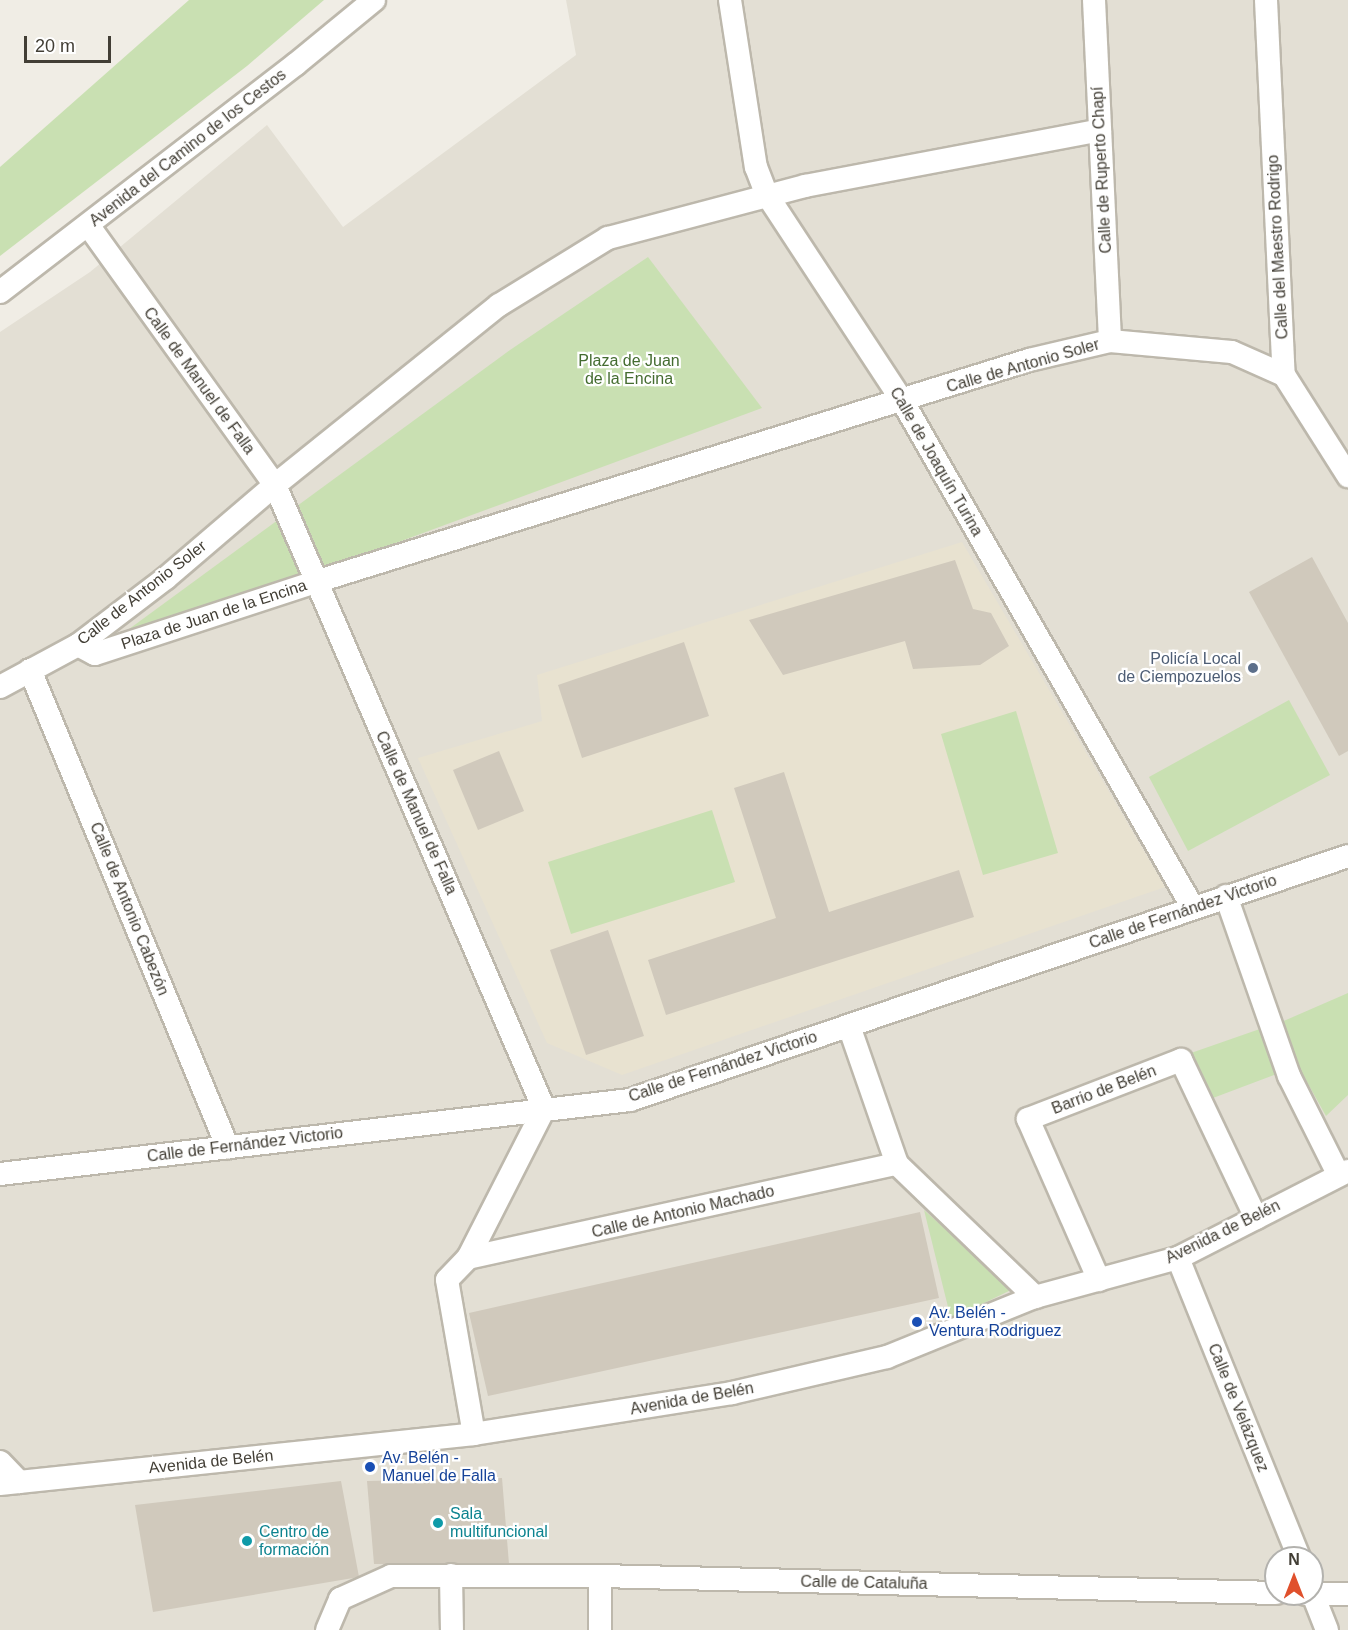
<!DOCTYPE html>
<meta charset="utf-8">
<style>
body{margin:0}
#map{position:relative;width:1348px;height:1630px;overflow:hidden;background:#f0ede5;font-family:Arial,sans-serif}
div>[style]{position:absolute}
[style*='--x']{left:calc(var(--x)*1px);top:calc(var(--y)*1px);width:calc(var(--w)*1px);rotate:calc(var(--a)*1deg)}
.residential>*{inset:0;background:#e3dfd4}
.education>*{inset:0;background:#e8e2d0}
.green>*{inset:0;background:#c9e0b2}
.building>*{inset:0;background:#d0c9bc}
.roads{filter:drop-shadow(2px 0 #bdb8ac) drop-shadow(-2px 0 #bdb8ac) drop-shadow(0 2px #bdb8ac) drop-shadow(0 -2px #bdb8ac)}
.minor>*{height:22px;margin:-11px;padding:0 11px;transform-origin:11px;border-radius:11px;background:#fff}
.dots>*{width:16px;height:16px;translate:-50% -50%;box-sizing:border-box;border:3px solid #fff;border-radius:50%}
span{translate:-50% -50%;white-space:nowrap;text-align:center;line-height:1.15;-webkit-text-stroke:4.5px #fff;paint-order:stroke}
.street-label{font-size:16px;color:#423e35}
.park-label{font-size:16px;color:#446c30}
.service-label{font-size:16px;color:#4e5e75}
.right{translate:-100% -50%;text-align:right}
.transit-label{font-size:16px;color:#164399}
.left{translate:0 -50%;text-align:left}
.culture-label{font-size:16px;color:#0d838f}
.north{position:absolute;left:1264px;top:1546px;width:60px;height:60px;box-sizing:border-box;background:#fff;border:2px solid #b3b2ae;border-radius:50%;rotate:0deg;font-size:16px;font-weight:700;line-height:24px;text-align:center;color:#423e35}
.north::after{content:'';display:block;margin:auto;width:21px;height:27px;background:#e0502c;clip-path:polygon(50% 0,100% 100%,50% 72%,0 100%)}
.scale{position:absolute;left:24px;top:36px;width:87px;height:27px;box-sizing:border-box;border:3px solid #423e35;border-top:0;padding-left:8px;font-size:18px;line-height:21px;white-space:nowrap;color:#423e35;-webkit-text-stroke:4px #fff;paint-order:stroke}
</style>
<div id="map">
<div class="residential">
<i style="clip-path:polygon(evenodd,566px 0,1348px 0,1348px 1630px,0 1630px,0 332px,90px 272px,267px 125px,343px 227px,576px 55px,566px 0,1276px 1558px,1312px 1558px,1312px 1594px,1276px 1594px,1276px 1558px)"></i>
</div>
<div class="education">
<i style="clip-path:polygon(962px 542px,1165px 887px,622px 1075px,547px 1043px,418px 758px,542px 721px,537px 675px)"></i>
</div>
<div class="green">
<i style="clip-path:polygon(189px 0,324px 0,247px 66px,0 256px,0 167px)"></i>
<i style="clip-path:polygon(648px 257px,762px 408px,95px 654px,510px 350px)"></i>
<i style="clip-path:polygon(1289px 700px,1330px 775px,1188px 851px,1149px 777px)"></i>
<i style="clip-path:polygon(1016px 711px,1058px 853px,983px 875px,941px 734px)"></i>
<i style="clip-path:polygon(712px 810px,735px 882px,571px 934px,548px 862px)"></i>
<i style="clip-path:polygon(1348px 993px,1348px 1095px,1326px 1116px,1298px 1066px,1213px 1098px,1191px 1053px,1286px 1020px)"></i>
<i style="clip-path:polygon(924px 1210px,1013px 1289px,951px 1319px)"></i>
</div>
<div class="building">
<i style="clip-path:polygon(1312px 557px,1348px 623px,1348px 751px,1339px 756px,1249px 592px)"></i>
<i style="clip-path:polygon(955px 560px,973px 609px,991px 613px,1009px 646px,980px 665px,913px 669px,905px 641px,783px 675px,749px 620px)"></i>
<i style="clip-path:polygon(684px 642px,709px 716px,582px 758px,558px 685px)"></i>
<i style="clip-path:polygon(499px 751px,524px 811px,478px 830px,453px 770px)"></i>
<i style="clip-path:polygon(784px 772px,829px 912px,959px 870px,974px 917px,666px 1015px,648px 960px,776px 918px,734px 788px)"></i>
<i style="clip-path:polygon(608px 930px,644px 1036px,586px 1055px,550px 950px)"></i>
<i style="clip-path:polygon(920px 1212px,939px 1298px,488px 1396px,469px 1313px)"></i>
<i style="clip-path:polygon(502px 1478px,509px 1564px,374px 1564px,367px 1481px)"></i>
<i style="clip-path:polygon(341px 1481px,359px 1577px,153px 1612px,135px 1505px)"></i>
</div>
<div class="roads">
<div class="minor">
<i style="--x:730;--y:0;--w:169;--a:81.2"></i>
<i style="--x:756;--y:167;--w:30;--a:69"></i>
<i style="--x:767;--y:195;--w:248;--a:56.7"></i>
<i style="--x:903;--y:402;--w:583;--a:60.18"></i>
<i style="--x:1094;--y:0;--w:341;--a:87.3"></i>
<i style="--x:1266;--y:0;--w:375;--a:87.3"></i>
<i style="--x:1284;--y:375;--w:120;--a:57.6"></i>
<i style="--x:88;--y:225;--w:320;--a:54.3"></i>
<i style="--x:275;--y:485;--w:680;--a:66.68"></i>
<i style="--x:544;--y:1109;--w:167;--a:117"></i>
<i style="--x:468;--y:1258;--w:30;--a:134"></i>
<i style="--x:447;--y:1280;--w:156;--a:80.1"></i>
<i style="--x:0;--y:292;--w:374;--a:-37.6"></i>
<i style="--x:296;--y:64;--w:101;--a:-39.4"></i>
<i style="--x:78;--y:645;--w:19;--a:28"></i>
<i style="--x:95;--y:654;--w:231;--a:-18.1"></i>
<i style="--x:315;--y:582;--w:748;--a:-17.27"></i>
<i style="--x:1029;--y:360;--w:83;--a:-13.2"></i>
<i style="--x:1110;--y:341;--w:122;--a:5.2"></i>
<i style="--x:1232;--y:352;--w:57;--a:23.9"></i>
<i style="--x:30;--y:670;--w:517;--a:67.5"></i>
<i style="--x:0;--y:687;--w:89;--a:-28.3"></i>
<i style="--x:78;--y:645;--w:111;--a:-37.3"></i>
<i style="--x:166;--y:578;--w:143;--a:-40.5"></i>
<i style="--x:275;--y:485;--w:287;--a:-38.8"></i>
<i style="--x:499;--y:305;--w:128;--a:-31.6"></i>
<i style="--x:608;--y:238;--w:204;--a:-14.8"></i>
<i style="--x:805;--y:186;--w:300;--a:-10.7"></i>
<i style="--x:1226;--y:896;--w:191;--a:70.7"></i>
<i style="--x:1289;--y:1076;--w:110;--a:63.4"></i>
<i style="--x:849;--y:1026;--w:146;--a:70.8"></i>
<i style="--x:897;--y:1164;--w:192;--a:43.9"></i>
<i style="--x:0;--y:1174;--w:634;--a:-6.7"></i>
<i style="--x:630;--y:1100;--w:758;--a:-18.77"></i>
<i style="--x:468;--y:1258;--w:439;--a:-12.4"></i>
<i style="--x:1178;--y:1258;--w:323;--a:68"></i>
<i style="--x:1099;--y:1280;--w:176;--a:-113.8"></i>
<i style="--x:1028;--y:1119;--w:164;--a:-21.1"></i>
<i style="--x:1181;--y:1060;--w:175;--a:64.6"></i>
<i style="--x:0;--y:1462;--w:28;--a:46"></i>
<i style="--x:0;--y:1484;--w:477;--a:-6"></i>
<i style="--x:474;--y:1434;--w:261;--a:-9"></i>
<i style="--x:732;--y:1393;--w:159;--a:-13.1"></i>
<i style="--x:887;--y:1357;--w:160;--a:-22.1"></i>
<i style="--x:1035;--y:1297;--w:148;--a:-15.3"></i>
<i style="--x:1178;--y:1258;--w:191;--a:-27.1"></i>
<i style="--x:451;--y:1575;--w:55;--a:89"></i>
<i style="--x:600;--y:1576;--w:54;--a:90"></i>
<i style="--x:1312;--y:1592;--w:41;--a:68.5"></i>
<i style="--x:1306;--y:1594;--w:42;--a:0"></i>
<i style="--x:327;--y:1630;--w:34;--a:-67"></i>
<i style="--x:340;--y:1599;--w:56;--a:-24.3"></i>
<i style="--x:391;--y:1576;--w:209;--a:0"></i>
<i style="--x:600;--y:1576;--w:676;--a:1.44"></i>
</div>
</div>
<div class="dots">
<i style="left:1253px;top:668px;background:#5c6f8a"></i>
<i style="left:917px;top:1322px;background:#1a4fb4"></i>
<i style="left:370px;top:1467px;background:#1a4fb4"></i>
<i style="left:438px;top:1523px;background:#0f9aa8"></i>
<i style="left:247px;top:1541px;background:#0f9aa8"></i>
</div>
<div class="street-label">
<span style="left:188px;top:148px;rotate:-38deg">Avenida del Camino de los Cestos</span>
<span style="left:1102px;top:170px;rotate:-93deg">Calle de Ruperto Chapí</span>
<span style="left:1278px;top:247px;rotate:-93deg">Calle del Maestro Rodrigo</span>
<span style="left:1023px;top:366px;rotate:-16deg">Calle de Antonio Soler</span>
<span style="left:199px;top:381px;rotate:54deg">Calle de Manuel de Falla</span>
<span style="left:936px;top:462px;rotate:60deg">Calle de Joaquín Turina</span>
<span style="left:142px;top:593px;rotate:-38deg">Calle de Antonio Soler</span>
<span style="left:214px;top:615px;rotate:-18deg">Plaza de Juan de la Encina</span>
<span style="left:416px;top:813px;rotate:66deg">Calle de Manuel de Falla</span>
<span style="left:129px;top:909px;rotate:68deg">Calle de Antonio Cabezón</span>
<span style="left:1183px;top:912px;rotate:-19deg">Calle de Fernández Victorio</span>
<span style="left:723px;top:1067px;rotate:-18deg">Calle de Fernández Victorio</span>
<span style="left:1104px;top:1090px;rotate:-21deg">Barrio de Belén</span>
<span style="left:245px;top:1145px;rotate:-7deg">Calle de Fernández Victorio</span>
<span style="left:683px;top:1212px;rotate:-13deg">Calle de Antonio Machado</span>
<span style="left:1223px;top:1232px;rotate:-26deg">Avenida de Belén</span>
<span style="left:692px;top:1399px;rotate:-10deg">Avenida de Belén</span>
<span style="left:1238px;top:1408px;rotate:68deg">Calle de Velázquez</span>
<span style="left:211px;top:1462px;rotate:-6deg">Avenida de Belén</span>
<span style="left:864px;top:1583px;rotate:1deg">Calle de Cataluña</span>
</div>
<div class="park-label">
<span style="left:629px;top:370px">Plaza de Juan<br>de la Encina</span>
</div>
<div class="service-label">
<span class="right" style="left:1241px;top:668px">Policía Local<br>de Ciempozuelos</span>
</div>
<div class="transit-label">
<span class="left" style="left:929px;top:1322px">Av. Belén -<br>Ventura Rodriguez</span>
<span class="left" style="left:382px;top:1467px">Av. Belén -<br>Manuel de Falla</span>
</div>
<div class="culture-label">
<span class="left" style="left:450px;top:1523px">Sala<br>multifuncional</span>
<span class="left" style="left:259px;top:1541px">Centro de<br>formación</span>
</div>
<div class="north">N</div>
<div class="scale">20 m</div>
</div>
